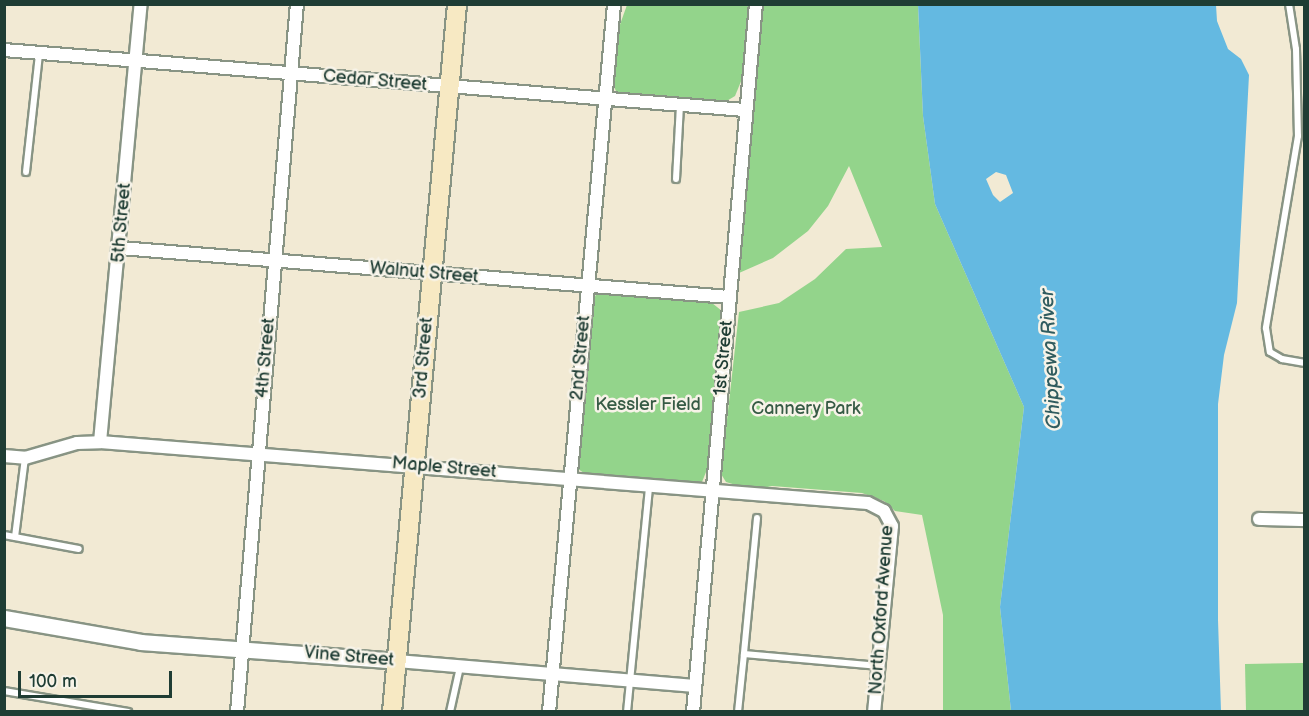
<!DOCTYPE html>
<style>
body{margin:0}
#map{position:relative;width:1309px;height:716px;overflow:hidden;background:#f2ead4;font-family:"Balsamiq Sans",sans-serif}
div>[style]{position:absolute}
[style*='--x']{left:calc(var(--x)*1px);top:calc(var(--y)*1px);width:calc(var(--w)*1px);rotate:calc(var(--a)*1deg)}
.green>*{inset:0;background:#93d48b}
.water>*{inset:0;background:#64b9e1}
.roads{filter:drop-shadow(2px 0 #889484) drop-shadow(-2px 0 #889484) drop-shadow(0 2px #889484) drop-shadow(0 -2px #889484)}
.service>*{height:6px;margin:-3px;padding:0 3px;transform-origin:3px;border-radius:3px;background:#fff}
.minor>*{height:12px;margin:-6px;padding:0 6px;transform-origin:6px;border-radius:6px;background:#fff}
.tertiary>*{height:15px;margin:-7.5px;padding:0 7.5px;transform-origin:7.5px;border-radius:7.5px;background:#fff}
.secondary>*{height:18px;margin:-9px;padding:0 9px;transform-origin:9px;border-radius:9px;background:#f7e9c3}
span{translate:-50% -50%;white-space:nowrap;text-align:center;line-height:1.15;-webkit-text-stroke:5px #f7f3e8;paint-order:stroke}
.street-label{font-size:18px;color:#1f3d34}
.park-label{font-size:18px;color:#365b45}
.water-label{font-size:20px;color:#305c5f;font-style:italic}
.frame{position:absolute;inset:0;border:6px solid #1f3d34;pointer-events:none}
.scale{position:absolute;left:18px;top:671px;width:154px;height:27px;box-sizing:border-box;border:3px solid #1f3d34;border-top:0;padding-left:8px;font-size:18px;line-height:21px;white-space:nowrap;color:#1f3d34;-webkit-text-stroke:4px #f7f3e8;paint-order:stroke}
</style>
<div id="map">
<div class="green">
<i style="clip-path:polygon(627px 5px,749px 5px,742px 79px,735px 96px,725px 102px,624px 95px,616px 91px,613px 85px,618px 30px)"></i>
<i style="clip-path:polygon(762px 5px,918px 5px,923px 116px,935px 204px,1024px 407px,1000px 607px,1011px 711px,943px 711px,943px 615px,922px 515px,895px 511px,884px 501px,862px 493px,772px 486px,759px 489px,739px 486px,726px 482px,721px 474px,739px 312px,779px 303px,815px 279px,846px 249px,882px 247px,849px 166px,828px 206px,808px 231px,773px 258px,739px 273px)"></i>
<i style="clip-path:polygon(597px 293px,712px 303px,722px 311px,708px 467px,702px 482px,584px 473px,578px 469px,593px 300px)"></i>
<i style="clip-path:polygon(1304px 663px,1304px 711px,1246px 711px,1245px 664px)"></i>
</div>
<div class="water">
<i style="clip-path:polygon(evenodd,918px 4px,1216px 5px,1217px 21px,1228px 49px,1241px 59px,1249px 75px,1237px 303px,1224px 355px,1218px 404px,1218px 620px,1221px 711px,1011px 711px,1000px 607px,1024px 407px,935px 204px,923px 116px,918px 4px,996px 172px,1006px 175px,1013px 193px,1000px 202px,993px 195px,986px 179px,996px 172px)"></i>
</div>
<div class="roads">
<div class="service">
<i style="--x:1289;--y:4;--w:46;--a:81.2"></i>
<i style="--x:1296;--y:49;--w:87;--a:88.7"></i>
<i style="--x:1298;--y:136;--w:195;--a:99.5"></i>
<i style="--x:1266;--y:328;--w:24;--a:81"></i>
<i style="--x:1270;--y:352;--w:14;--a:30"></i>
<i style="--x:1282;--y:359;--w:22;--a:10"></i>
<i style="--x:26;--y:172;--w:119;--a:-83.7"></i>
<i style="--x:676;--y:179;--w:74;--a:-86.9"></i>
<i style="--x:757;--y:518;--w:137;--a:95.5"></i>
<i style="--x:744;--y:654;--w:136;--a:5.1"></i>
<i style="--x:4;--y:535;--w:76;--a:10.6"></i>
<i style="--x:15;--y:537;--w:80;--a:-82.8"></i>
<i style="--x:4;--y:691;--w:126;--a:9.6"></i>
<i style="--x:450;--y:712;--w:46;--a:-77.5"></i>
<i style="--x:627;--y:712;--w:226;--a:-84.4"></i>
<i style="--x:738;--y:712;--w:58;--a:-84.1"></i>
</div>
<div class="minor">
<i style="--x:4;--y:50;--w:743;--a:4.63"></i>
<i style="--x:120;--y:248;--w:611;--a:4.6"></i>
<i style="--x:100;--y:442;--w:440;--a:-84.7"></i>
<i style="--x:4;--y:456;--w:21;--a:5"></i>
<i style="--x:25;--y:458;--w:54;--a:-16.1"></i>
<i style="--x:77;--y:443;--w:23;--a:-2"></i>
<i style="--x:100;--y:442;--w:770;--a:4.54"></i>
<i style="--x:868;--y:503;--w:18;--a:27"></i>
<i style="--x:884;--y:511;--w:17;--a:62"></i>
<i style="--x:892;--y:526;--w:187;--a:95.5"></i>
<i style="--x:1259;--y:519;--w:45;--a:1.3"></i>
<i style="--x:397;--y:661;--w:299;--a:4.8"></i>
<i style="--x:237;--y:712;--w:711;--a:-85.16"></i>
<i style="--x:549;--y:712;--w:711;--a:-84.75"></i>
<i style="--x:693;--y:712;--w:711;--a:-84.92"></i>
</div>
<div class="tertiary">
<i style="--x:4;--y:618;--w:139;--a:9.9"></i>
<i style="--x:141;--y:642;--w:257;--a:4.2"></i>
</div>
<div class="secondary">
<i style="--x:392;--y:712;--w:711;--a:-84.75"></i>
</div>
</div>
<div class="street-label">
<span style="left:375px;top:81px;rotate:5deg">Cedar Street</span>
<span style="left:122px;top:223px;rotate:-85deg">5th Street</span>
<span style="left:424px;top:273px;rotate:5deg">Walnut Street</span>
<span style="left:266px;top:358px;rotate:-85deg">4th Street</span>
<span style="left:424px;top:358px;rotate:-85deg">3rd Street</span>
<span style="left:581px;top:358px;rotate:-85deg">2nd Street</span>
<span style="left:724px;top:358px;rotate:-85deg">1st Street</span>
<span style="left:444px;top:468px;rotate:5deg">Maple Street</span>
<span style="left:882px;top:610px;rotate:-86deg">North Oxford Avenue</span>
<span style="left:349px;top:657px;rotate:5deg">Vine Street</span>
</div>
<div class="park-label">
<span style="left:648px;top:405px">Kessler Field</span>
<span style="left:806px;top:409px">Cannery Park</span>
</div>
<div class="water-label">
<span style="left:1051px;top:359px;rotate:-93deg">Chippewa River</span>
</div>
<div class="frame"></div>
<div class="scale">100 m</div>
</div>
